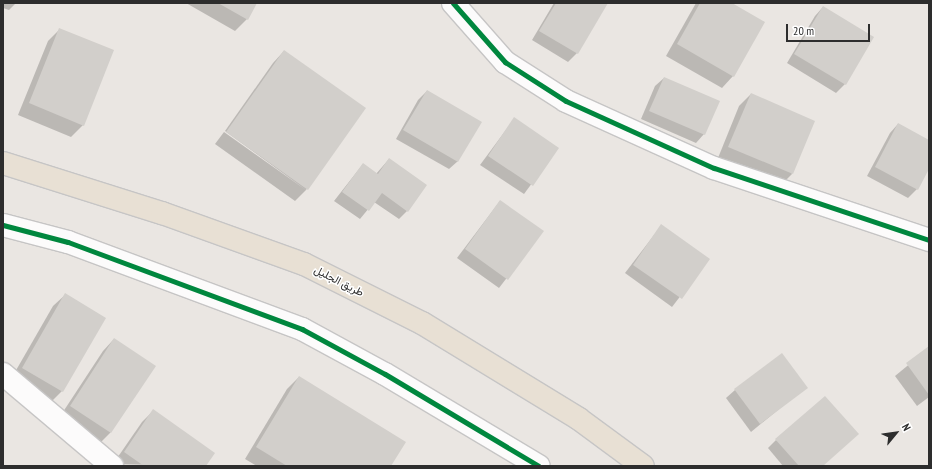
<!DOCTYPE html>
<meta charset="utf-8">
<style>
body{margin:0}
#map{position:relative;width:932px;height:469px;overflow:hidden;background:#eae6e2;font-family:"PT Sans Narrow",Vazirmatn,sans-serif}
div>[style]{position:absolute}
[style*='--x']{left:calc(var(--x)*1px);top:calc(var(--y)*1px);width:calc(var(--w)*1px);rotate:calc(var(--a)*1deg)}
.shadow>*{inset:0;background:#0003}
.building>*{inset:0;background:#d2cfcb}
.roads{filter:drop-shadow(1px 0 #c6c5c5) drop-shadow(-1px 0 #c6c5c5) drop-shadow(0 1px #c6c5c5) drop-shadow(0 -1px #c6c5c5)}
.minor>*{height:22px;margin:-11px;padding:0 11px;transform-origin:11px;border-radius:11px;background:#fcfbfb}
.major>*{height:22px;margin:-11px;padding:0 11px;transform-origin:11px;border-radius:11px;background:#e8e0d4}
.cycleway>*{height:5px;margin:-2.5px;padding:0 2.5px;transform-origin:2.5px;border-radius:2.5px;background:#00873e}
span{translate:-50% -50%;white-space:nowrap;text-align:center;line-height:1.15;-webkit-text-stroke:3px #fff;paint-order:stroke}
.street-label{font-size:11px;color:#2d2d2d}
.frame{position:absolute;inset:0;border:4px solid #2d2d2d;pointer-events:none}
.north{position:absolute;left:876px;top:413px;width:40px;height:40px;-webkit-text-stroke:3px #fff;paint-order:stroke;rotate:61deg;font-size:11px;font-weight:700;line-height:16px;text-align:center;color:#2d2d2d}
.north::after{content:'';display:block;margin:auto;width:14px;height:18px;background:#2d2d2d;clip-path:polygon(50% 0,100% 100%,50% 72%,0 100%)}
.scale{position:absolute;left:786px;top:24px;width:84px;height:18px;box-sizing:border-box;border:2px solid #2d2d2d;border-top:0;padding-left:5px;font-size:12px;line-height:14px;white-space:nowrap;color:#2d2d2d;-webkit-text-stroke:3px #fff;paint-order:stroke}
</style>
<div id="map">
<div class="shadow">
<i style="clip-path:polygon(3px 3px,16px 3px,9px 10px,3px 8px)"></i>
<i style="clip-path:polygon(186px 3px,256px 3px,247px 19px,235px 31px)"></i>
<i style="clip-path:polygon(554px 3px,607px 3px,577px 53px,568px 62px,532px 40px)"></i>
<i style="clip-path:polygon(696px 3px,730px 3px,733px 76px,722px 88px,666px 56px)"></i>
<i style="clip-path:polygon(823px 7px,845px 84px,836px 93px,787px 63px,815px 16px)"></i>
<i style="clip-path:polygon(60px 29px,83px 125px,71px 137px,18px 115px,48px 41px)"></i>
<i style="clip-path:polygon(284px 51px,364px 108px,306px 190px,225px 131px,273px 63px)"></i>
<i style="clip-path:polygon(664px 78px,704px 134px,696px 143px,641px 119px,655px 86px)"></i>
<i style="clip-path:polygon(427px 91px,458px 161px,449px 169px,396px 139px,418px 100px)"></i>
<i style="clip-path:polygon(751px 94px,792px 174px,781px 185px,718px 158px,739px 106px)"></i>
<i style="clip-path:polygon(514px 119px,558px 148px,524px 194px,480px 165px)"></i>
<i style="clip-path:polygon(898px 124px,929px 141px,929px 166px,917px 189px,908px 198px,867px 176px,890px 133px)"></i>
<i style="clip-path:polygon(224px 132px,306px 190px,295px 201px,215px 144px)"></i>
<i style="clip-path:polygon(389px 159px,407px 211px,399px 219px,374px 202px,360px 219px,334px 201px,363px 164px,376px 174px)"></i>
<i style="clip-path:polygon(500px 201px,542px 232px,499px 288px,457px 258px)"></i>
<i style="clip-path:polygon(661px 226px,709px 259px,672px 307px,625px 273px)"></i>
<i style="clip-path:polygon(65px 295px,62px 391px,50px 403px,11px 379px,53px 306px)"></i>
<i style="clip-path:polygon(114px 339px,154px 366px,110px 433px,99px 444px,59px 418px,103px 351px)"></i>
<i style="clip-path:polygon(929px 348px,929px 397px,917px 406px,895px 376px)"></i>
<i style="clip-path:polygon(299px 377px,390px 466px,257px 466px,245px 459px,287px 389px)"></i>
<i style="clip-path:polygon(806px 387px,751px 432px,726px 398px,735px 390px)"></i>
<i style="clip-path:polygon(153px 411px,205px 466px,113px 464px,142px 422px)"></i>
<i style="clip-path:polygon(776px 440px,822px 466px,783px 466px,768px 448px)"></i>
</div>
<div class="building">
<i style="clip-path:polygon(218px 3px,257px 3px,248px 20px)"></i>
<i style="clip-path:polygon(556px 3px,608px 3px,578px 54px,539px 31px)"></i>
<i style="clip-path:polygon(700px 3px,732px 3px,765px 22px,734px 77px,677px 44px)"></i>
<i style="clip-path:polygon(823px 6px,874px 37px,846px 85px,794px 54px)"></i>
<i style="clip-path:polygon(59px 28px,114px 50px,84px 126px,29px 103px)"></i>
<i style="clip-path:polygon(284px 50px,366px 108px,308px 190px,226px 132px)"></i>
<i style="clip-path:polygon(664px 77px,720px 101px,705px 135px,649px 111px)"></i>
<i style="clip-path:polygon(427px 90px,482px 122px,458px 162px,403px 130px)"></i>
<i style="clip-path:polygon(751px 93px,815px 121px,793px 174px,728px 147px)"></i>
<i style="clip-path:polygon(514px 117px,559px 148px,533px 186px,488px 156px)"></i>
<i style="clip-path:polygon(898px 123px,929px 140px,929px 169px,918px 190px,875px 167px)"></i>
<i style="clip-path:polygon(389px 158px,427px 185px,408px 212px,382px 193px,369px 211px,342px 192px,363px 163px,378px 174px)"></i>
<i style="clip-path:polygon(500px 200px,544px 231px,508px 280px,465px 249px)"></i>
<i style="clip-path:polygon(661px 224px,710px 259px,682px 299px,633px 265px)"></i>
<i style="clip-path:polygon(65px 293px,106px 318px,63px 392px,22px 368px)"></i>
<i style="clip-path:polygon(114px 338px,156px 366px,111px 433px,70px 406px)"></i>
<i style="clip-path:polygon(929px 346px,929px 395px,906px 363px)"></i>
<i style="clip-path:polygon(782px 353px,808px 388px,760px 424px,734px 389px)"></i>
<i style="clip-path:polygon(299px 376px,406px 442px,391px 466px,287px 466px,256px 447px)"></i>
<i style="clip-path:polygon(825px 396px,859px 434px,823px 466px,799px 466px,775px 439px)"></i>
<i style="clip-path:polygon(153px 409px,215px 453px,206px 466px,144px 466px,124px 452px)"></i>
</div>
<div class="roads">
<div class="minor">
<i style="--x:453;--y:3;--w:79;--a:48.6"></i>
<i style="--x:505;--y:62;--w:72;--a:32.6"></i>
<i style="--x:566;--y:101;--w:162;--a:24.4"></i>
<i style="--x:714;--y:168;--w:227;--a:18.5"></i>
<i style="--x:3;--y:225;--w:67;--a:14.7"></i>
<i style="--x:68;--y:242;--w:250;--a:20.4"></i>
<i style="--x:302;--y:329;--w:94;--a:28.5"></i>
<i style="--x:385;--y:374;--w:179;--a:30.9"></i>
<i style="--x:3;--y:374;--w:143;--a:40.2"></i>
</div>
<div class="major">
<i style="--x:3;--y:163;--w:167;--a:17.5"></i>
<i style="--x:162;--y:213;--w:151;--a:19.8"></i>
<i style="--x:304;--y:264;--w:132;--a:26.6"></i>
<i style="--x:422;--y:323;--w:184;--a:31.4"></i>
<i style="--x:579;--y:419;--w:79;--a:36.3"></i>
</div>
</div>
<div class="cycleway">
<i style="--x:453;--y:3;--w:79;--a:48.6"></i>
<i style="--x:505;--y:62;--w:72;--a:32.6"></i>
<i style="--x:566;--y:101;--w:162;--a:24.4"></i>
<i style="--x:714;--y:168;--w:227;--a:18.5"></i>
<i style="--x:3;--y:225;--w:67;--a:14.7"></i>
<i style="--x:68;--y:242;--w:250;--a:20.4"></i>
<i style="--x:302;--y:329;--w:94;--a:28.5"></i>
<i style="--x:385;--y:374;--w:179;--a:30.9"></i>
</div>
<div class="street-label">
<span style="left:339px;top:281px;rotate:27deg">طريق الجليل</span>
</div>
<div class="frame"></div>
<div class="north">N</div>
<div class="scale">20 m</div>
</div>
